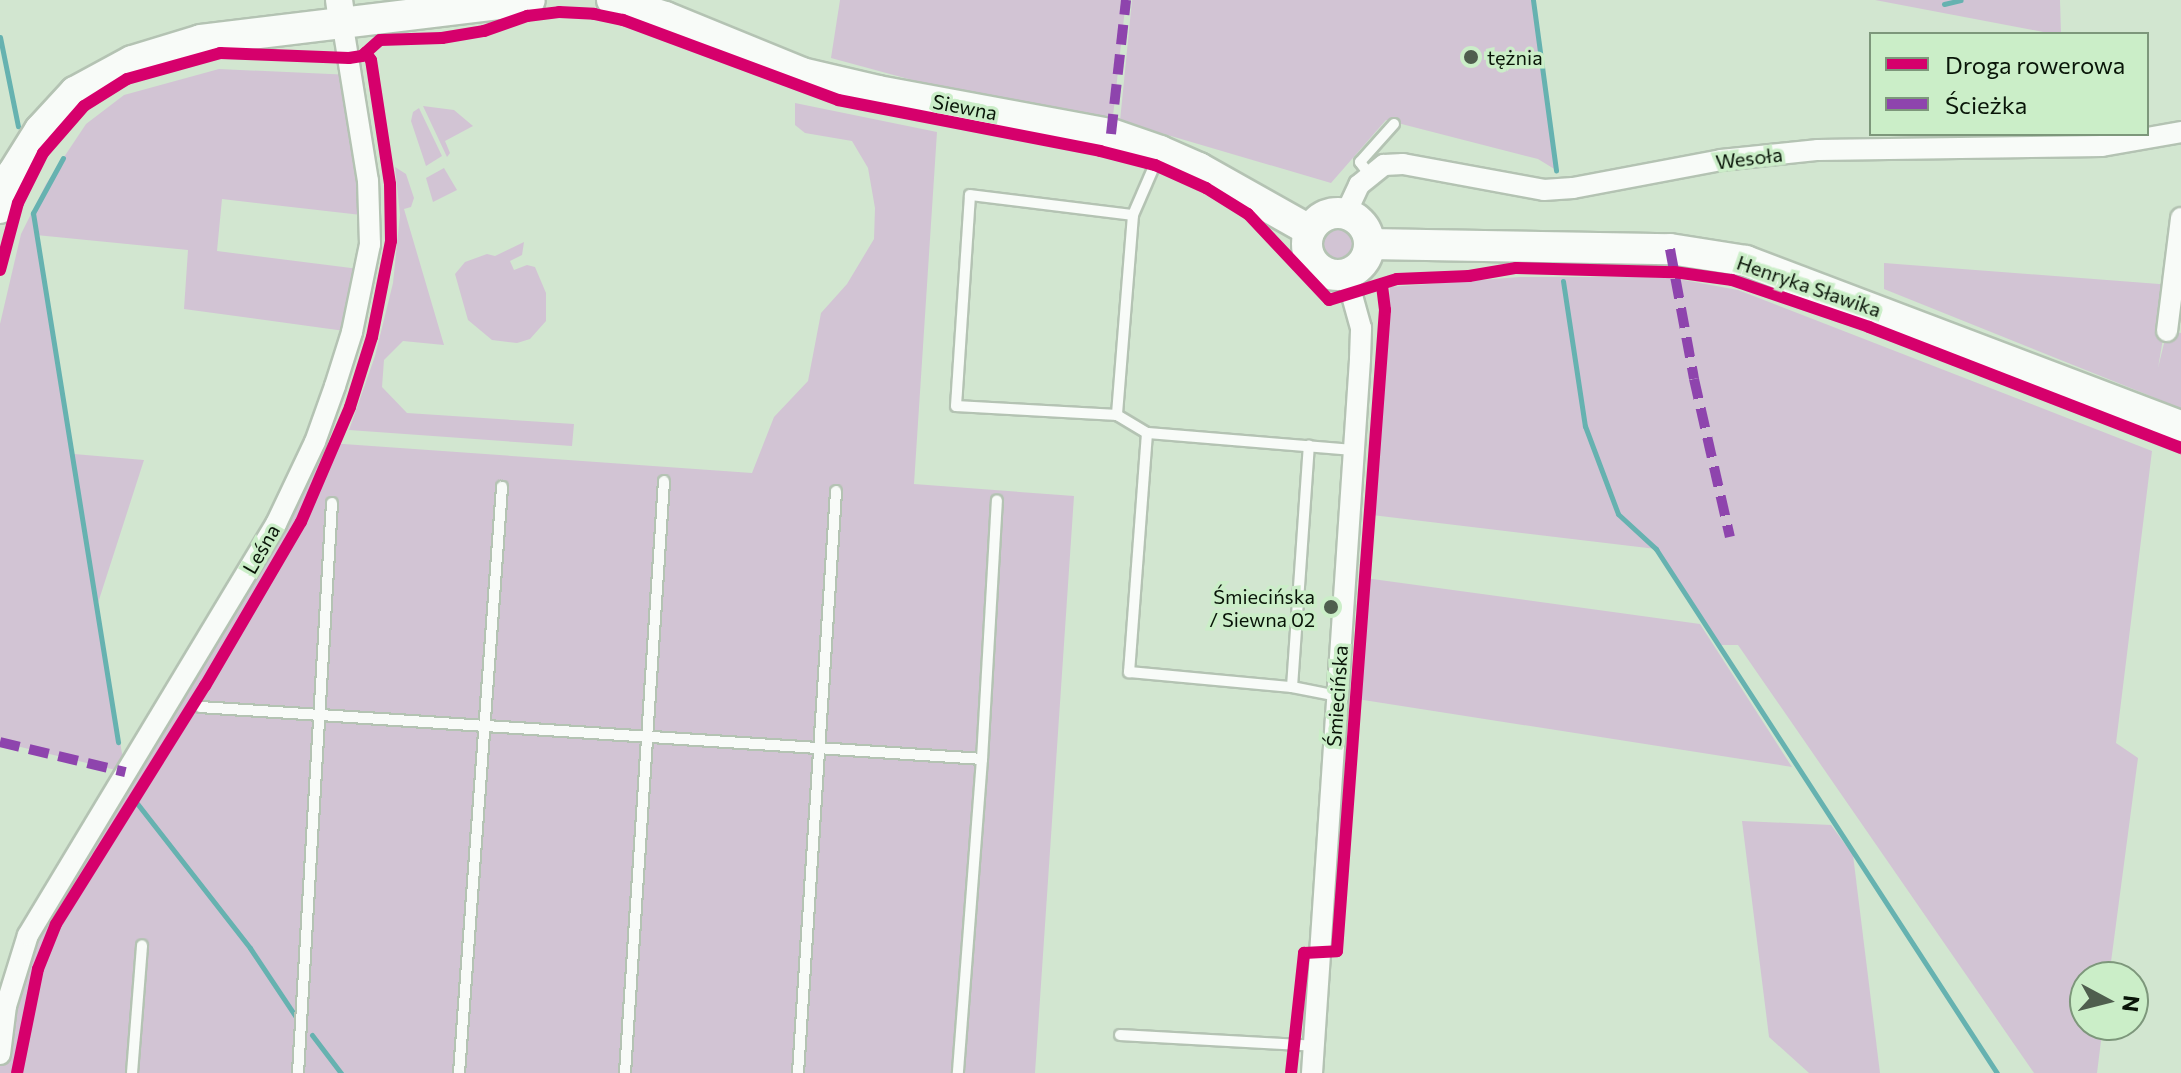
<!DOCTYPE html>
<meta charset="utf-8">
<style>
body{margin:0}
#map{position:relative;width:2181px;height:1073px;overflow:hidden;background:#d2e6d0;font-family:Commissioner,sans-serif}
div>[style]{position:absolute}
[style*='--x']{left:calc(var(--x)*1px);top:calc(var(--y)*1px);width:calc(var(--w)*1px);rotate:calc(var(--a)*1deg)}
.green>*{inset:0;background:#d2c4d4}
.round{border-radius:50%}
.stream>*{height:5px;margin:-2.5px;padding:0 2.5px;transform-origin:2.5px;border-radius:2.5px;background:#66b2b0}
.roads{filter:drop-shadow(2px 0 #b4c3b3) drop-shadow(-2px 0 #b4c3b3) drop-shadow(0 2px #b4c3b3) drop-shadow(0 -2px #b4c3b3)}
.service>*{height:10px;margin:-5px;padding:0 5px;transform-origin:5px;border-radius:5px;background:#f8fbf8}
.minor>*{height:20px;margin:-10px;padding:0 10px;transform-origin:10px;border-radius:10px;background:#f8fbf8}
.tertiary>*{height:26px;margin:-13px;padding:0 13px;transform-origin:13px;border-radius:13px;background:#f8fbf8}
.secondary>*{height:30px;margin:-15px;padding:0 15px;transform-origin:15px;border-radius:15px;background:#f8fbf8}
.secondary>.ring{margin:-15px;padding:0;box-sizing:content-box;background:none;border:30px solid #f8fbf8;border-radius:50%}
.quiet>*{height:10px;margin-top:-5px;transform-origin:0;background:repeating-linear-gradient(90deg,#8e44ad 0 20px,transparent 0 30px)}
.cycleway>*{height:12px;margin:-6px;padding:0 6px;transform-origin:6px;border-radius:6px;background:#d6006c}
.dots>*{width:22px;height:22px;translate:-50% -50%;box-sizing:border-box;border:4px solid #cbeec8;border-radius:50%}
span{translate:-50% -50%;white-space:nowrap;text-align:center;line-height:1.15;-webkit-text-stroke:7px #cbeec8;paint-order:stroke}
.poi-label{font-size:20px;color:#091508}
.left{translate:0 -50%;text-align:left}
.right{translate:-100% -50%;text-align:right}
.street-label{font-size:20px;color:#091508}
.legend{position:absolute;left:1869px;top:32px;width:280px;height:104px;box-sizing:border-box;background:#cbeec8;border:2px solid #7d977b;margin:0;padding:10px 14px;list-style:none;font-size:24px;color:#091508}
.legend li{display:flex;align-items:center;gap:16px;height:40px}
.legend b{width:40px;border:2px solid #7d977b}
.north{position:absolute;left:2069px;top:961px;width:80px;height:80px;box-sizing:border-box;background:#cbeec8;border:2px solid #7d977b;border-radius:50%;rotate:97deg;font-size:22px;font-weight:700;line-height:32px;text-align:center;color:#091508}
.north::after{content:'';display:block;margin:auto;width:28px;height:36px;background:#4f5e4e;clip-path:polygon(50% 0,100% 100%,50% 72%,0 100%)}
</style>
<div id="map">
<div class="green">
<i style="clip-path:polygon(840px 0,1126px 0,1111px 134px,831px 58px)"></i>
<i style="clip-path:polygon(1132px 0,1533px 0,1556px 170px,1538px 159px,1386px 120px,1331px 183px,1120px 121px)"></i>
<i style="clip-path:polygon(1875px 0,2060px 0,2061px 34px,2054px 34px)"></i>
<i style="clip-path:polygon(219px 69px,352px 75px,370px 216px,222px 199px,217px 251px,367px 270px,352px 332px,184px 309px,188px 250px,36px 235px,74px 454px,144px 460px,97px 606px,125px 771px,315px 442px,752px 473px,774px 417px,808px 381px,821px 313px,847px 284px,874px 239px,875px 208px,868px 168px,852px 141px,805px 133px,795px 125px,795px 103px,937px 132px,914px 484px,1074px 496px,1035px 1073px,0 1073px,0 1054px,15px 969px,124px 772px,0 742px,0 324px,21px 234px,46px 184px,86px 124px,124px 95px)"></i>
<i style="clip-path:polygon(423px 106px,454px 110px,473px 126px,445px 141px,450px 153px,447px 157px)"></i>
<i style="clip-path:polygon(419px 108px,442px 156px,426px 166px,411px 121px,413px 112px)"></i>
<i style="clip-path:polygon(395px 167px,406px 174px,414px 198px,411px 207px,404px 209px,444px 345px,403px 341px,384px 360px,382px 387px,407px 413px,574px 424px,572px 446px,349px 430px,375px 356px,393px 283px,400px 215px)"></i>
<i style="clip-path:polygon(444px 168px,457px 190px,433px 202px,426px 178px)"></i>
<i class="round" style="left:1319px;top:227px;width:36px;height:36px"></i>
<i style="clip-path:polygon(524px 242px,522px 255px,510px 261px,514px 270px,527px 265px,535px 267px,546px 293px,546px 321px,530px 339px,517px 343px,492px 340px,468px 320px,455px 274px,465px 262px,487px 254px,495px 256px)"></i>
<i style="clip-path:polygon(1884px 263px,2172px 285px,2158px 368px,2167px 331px,2181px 333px,2181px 412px,2153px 397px,1884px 289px)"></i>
<i style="clip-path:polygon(1520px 277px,1667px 277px,1738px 290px,2152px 451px,2116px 743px,2138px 758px,2109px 977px,2085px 977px,2085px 1025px,2103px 1025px,2097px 1073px,2034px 1073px,1738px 645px,1718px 645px,1656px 549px,1372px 515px,1390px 287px)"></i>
<i style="clip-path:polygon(1365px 578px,1700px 624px,1792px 767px,1357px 699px)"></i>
<i style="clip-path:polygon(1742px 821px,1831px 825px,1853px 855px,1880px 1073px,1809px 1073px,1769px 1037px)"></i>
</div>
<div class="stream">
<i style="--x:1533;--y:0;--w:172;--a:82.3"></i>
<i style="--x:1944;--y:4;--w:17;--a:-13"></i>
<i style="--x:0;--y:37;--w:91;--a:78.6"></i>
<i style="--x:63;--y:158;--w:63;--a:118.6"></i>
<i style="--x:33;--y:213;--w:536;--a:80.87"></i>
<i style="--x:1563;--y:281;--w:147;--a:81.4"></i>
<i style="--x:1585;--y:426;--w:94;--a:69.4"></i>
<i style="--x:1618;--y:514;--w:52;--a:42.6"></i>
<i style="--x:1656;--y:549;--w:625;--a:56.95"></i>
<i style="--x:136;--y:802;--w:185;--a:52"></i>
<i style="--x:250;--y:948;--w:83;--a:56.3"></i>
<i style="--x:312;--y:1035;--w:48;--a:52.7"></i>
</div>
<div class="roads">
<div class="service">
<i style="--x:1369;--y:174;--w:15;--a:-127"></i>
<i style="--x:1360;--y:162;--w:51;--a:-48.2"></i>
<i style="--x:1133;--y:215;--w:65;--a:-66.6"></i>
<i style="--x:1117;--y:415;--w:161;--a:-176.8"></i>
<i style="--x:956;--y:406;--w:211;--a:-86.2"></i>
<i style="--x:970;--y:195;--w:164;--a:7"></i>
<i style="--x:1133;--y:215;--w:201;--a:94.6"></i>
<i style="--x:1117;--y:415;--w:35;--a:31"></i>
<i style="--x:1147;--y:433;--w:208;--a:4.7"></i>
<i style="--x:1147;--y:433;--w:240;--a:94.3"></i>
<i style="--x:1129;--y:672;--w:164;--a:5.3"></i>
<i style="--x:1292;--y:687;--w:242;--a:-86"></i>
<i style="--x:1292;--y:687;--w:47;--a:11.1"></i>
<i style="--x:200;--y:707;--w:784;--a:3.8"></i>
<i style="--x:982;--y:759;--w:315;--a:94.4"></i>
<i style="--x:982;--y:759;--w:259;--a:-86.7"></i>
<i style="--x:1120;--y:1035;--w:194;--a:3.2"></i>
<i style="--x:132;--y:1073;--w:128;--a:-85.5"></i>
<i style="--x:298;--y:1073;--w:571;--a:-86.59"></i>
<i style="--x:459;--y:1073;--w:588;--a:-85.8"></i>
<i style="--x:625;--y:1073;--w:593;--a:-86.23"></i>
<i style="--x:798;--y:1073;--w:583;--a:-86.26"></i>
</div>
<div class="minor">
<i style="--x:1346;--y:213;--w:31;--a:-65"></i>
<i style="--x:1359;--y:185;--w:32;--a:-39"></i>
<i style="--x:1384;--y:165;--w:19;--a:-3"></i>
<i style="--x:1403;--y:164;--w:143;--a:10.4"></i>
<i style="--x:1544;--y:190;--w:29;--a:-4"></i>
<i style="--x:1573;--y:188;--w:151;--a:-10.7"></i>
<i style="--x:1721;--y:160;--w:98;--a:-5.9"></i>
<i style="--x:1818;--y:150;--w:284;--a:-0.8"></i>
<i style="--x:2102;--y:146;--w:80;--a:-10"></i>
<i style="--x:2167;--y:331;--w:114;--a:-82.9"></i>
<i style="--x:0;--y:1054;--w:48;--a:-82.9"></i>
<i style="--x:6;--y:1006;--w:74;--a:-72.8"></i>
<i style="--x:28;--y:935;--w:480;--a:-58.9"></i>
<i style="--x:276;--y:524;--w:91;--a:-64.6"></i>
<i style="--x:315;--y:442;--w:59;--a:-70.3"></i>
<i style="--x:335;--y:386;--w:57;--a:-72.5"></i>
<i style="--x:352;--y:332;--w:90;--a:-78.4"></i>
<i style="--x:370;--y:244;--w:63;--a:-91.8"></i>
<i style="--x:368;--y:181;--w:162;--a:-99.2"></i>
<i style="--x:1312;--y:1073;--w:716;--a:-86.15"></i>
<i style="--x:1360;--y:359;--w:31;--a:-88"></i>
<i style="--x:1361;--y:328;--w:56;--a:-105.5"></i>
</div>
<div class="tertiary">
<i style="--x:339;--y:0;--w:21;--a:82"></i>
</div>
<div class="secondary">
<i style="--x:612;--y:0;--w:56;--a:17.8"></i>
<i style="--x:665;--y:17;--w:148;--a:22.2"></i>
<i style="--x:802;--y:73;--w:78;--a:13.3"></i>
<i style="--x:878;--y:91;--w:237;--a:10.5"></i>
<i style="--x:1111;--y:134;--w:52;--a:19.1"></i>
<i style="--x:1160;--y:151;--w:43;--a:23.6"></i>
<i style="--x:1199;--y:168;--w:126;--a:29.4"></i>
<i style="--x:0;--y:208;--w:37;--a:-70"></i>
<i style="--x:13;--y:173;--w:51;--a:-57.9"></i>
<i style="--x:40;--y:130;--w:52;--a:-47.4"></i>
<i style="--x:75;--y:92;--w:65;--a:-28.5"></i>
<i style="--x:132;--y:61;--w:72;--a:-16.9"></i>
<i style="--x:201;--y:40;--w:331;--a:-6.9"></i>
<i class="ring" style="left:1307px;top:213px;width:32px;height:32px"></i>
<i style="--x:1369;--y:244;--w:301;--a:1"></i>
<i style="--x:1670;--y:249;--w:77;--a:9"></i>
<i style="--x:1746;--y:261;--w:465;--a:20.8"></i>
</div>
</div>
<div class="quiet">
<i style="--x:1111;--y:134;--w:135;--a:-83.6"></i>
<i style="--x:1670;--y:249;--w:132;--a:79.5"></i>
<i style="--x:1694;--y:379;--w:162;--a:77.2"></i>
<i style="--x:0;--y:742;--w:129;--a:13.5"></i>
</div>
<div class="cycleway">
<i style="--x:0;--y:270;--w:69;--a:-75"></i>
<i style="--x:18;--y:203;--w:56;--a:-63.4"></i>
<i style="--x:43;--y:153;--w:62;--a:-48.9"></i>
<i style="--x:84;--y:106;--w:51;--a:-32.1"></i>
<i style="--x:127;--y:79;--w:97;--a:-15.6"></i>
<i style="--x:220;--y:53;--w:129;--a:2.2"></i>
<i style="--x:349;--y:58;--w:13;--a:-9"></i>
<i style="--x:362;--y:56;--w:24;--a:-42"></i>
<i style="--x:380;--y:40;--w:62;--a:-1.8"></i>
<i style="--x:442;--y:38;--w:43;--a:-9.5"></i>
<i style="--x:484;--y:31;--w:46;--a:-19.2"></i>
<i style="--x:527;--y:16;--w:32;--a:-7"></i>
<i style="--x:559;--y:12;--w:35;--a:3"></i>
<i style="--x:594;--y:14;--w:30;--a:12"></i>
<i style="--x:623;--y:20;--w:229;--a:20.4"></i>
<i style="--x:838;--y:100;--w:267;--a:11"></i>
<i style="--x:1100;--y:151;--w:57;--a:14.3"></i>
<i style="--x:1155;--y:165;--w:56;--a:24.3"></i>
<i style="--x:1206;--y:188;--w:49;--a:31.8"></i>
<i style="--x:1248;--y:214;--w:118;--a:46.7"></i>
<i style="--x:1329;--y:300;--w:71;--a:-17.2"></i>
<i style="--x:1397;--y:279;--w:72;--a:-2.4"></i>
<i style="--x:1469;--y:276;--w:48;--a:-9.7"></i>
<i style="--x:1516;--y:268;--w:158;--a:1.5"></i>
<i style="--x:1674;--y:272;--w:59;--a:7.9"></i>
<i style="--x:1732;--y:280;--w:145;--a:18.9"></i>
<i style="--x:1869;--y:327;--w:335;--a:21.2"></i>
<i style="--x:17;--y:1073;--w:106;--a:-78.6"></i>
<i style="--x:38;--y:969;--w:48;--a:-68.2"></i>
<i style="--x:56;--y:924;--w:281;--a:-58"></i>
<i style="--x:205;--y:686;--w:190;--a:-59.7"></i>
<i style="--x:301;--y:522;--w:125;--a:-66.9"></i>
<i style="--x:350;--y:407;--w:73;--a:-72.6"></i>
<i style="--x:372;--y:337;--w:98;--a:-78.8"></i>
<i style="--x:391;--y:241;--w:57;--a:-91"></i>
<i style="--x:390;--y:184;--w:125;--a:-98.7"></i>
<i style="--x:371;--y:60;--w:9;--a:-126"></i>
<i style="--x:1291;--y:1073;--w:121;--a:-83.8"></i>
<i style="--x:1304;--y:953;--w:33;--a:-3"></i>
<i style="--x:1337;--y:951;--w:643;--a:-85.72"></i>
<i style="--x:1385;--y:310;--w:26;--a:-97"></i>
</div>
<div class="dots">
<i style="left:1471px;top:57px;background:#4f5e4e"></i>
<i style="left:1331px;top:607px;background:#4f5e4e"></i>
</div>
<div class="poi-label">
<span class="left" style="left:1487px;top:57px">tężnia</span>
<span class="right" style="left:1315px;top:608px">Śmiecińska<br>/ Siewna 02</span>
</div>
<div class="street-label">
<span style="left:965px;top:107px;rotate:11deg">Siewna</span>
<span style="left:1749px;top:158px;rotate:-7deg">Wesoła</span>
<span style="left:1809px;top:286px;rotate:19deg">Henryka Sławika</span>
<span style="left:261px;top:549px;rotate:-60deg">Leśna</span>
<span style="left:1337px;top:696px;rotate:-86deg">Śmiecińska</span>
</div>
<ul class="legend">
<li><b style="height:10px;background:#d6006c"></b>Droga rowerowa</li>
<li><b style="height:10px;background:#8e44ad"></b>Ścieżka</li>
</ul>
<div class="north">N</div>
</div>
